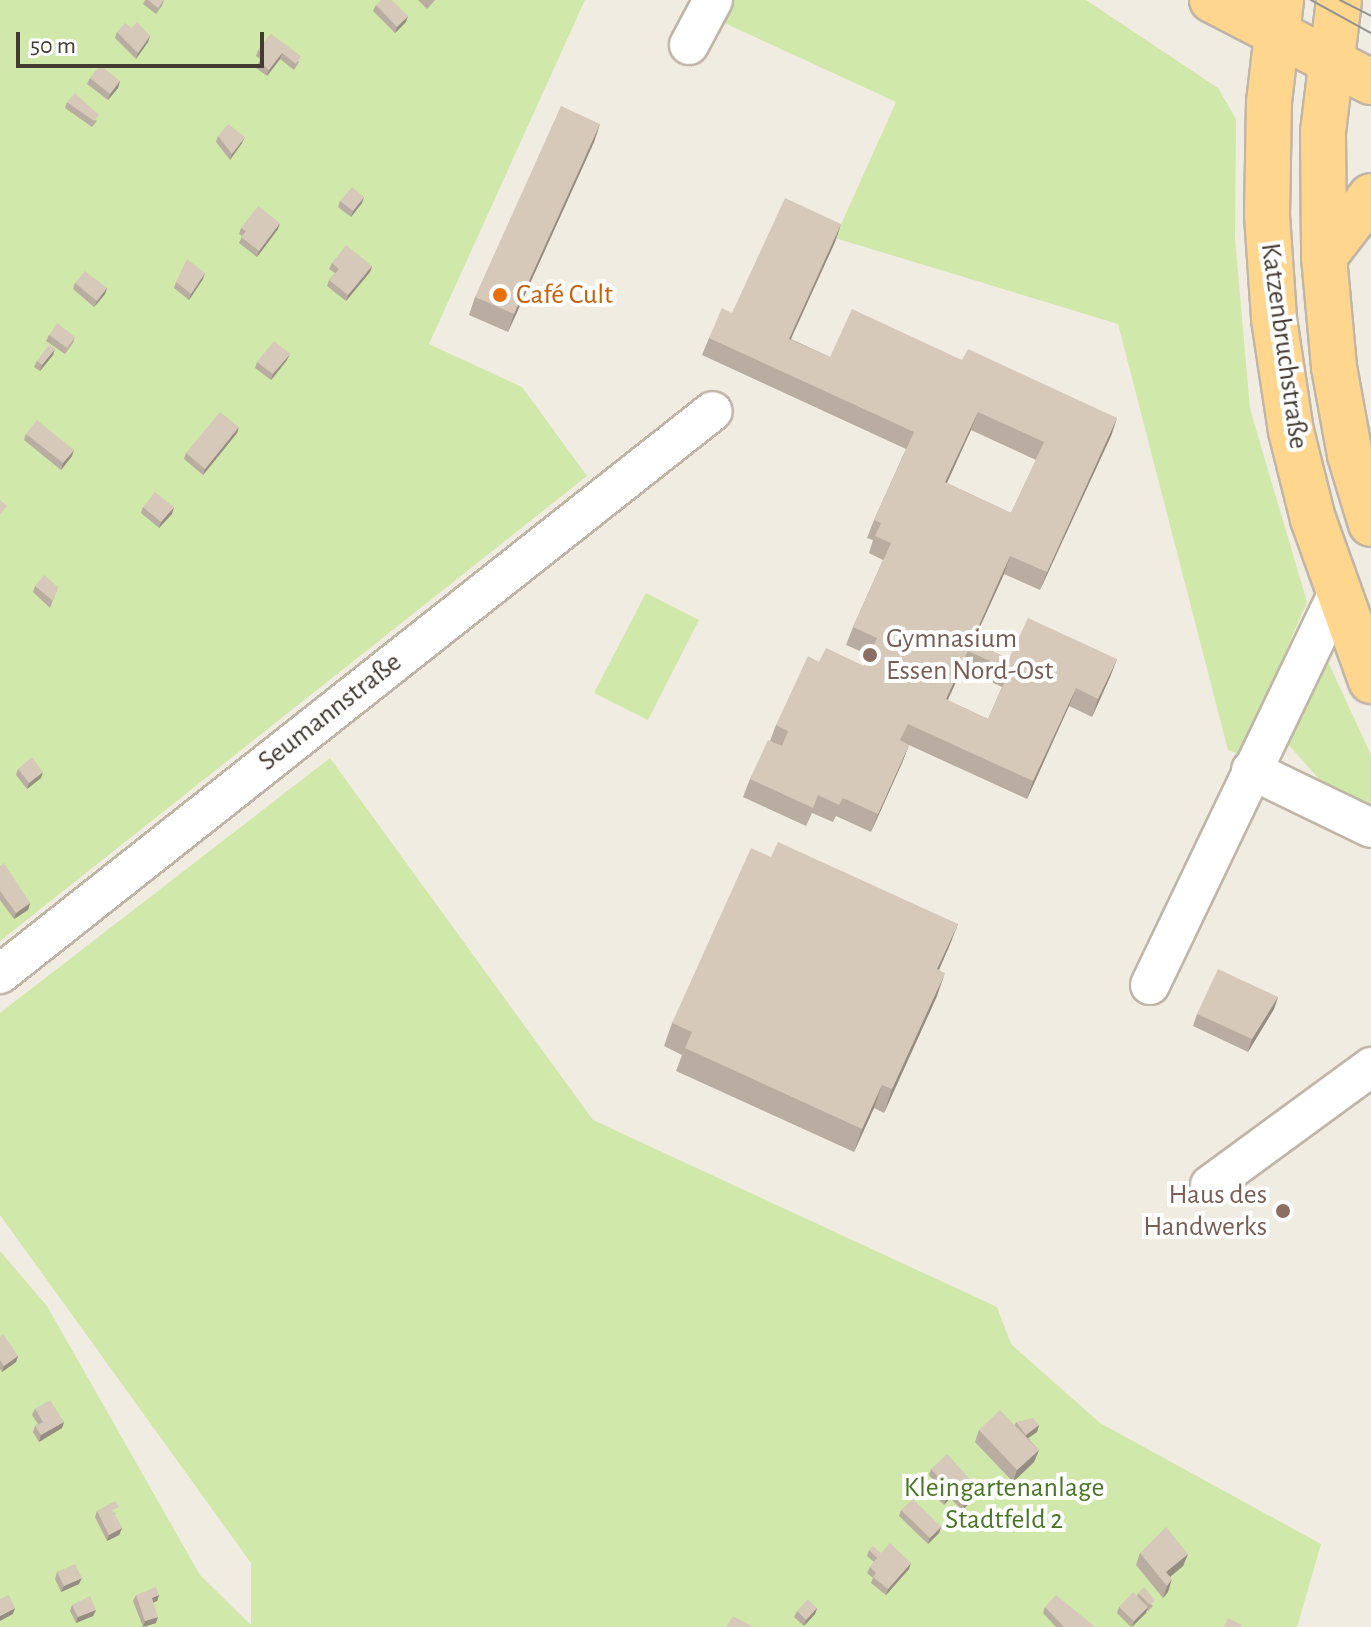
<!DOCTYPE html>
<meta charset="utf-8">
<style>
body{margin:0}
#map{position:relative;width:1371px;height:1627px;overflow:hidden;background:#f1ece2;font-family:"Alegreya Sans",sans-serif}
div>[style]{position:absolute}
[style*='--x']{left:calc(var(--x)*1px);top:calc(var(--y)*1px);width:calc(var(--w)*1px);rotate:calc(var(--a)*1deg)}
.green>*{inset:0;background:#d0e8a9}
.roads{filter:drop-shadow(2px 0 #c0b5a7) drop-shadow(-2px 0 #c0b5a7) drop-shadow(0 2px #c0b5a7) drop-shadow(0 -2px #c0b5a7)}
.minor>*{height:38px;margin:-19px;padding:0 19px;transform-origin:19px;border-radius:19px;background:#fff}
.major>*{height:44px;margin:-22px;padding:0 22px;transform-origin:22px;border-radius:22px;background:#ffd68d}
.tram>*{height:2px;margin:-1px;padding:0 1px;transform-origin:1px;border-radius:1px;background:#939393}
.wall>*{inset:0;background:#b8ada0}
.shaded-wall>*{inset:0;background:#968d82}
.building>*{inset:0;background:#d6c9ba}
.dots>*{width:22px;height:22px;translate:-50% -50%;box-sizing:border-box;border:4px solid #fff;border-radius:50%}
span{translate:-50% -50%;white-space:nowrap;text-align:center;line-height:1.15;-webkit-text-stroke:8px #fff;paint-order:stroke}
.food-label{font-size:28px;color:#c56008}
.left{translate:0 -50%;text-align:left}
.street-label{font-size:28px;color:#433b32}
.education-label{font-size:28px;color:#785e54}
.right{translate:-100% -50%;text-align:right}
.park-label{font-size:28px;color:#4a7525}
.scale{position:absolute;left:16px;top:32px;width:248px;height:36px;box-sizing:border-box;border:4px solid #433b32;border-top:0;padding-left:10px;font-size:24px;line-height:28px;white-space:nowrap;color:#433b32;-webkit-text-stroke:6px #fff;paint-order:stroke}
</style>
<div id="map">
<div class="green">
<i style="clip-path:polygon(0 0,585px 0,429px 344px,522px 387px,587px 476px,0 941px)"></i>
<i style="clip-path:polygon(734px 0,1086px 0,1218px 88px,1236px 119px,1235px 238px,1250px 409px,1307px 602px,1241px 755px,1228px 750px,1118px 324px,835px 238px,896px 102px,720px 21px)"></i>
<i style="clip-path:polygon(646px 593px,699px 620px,648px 720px,594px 693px)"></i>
<i style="clip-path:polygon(1324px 653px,1371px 755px,1371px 810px,1329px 790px,1285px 741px)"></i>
<i style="clip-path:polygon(330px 758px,593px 1120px,997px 1307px,1011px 1344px,1100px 1423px,1321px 1544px,1297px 1627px,0 1627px,0 1251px,47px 1306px,200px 1575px,251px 1625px,251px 1563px,0 1215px,0 1013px)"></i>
</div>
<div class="roads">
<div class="minor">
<i style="--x:689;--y:45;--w:51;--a:-61.9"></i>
<i style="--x:1251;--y:770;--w:133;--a:25.8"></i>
<i style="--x:0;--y:974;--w:908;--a:-38.3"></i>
<i style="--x:1150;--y:985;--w:433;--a:-64.4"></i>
<i style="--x:1210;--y:1185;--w:200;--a:-36.2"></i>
</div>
<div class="major">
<i style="--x:1212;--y:0;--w:179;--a:27.3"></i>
<i style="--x:1281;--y:0;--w:103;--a:96.7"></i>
<i style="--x:1269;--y:102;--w:113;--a:91"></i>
<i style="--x:1267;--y:215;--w:104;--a:86.1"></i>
<i style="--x:1274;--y:319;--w:113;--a:81.4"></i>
<i style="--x:1291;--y:431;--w:91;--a:76"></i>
<i style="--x:1313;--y:519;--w:172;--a:70.3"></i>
<i style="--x:1339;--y:0;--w:133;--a:96.9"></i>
<i style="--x:1323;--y:132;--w:125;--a:89.5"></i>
<i style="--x:1324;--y:257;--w:110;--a:84.8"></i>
<i style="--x:1334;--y:367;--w:89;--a:79.7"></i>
<i style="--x:1350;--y:455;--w:72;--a:73.1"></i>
<i style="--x:1324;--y:257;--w:77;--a:-52.4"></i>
</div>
</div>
<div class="tram">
<i style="--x:1311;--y:0;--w:68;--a:28.8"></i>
<i style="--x:1340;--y:0;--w:35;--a:27"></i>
</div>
<div class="wall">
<i style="clip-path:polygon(145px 0,164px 0,162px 6px,156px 14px,143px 4px)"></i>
<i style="clip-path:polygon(418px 0,435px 0,427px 9px)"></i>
<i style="clip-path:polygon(376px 5px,406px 22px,395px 33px,373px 11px)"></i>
<i style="clip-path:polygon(132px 28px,150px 36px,148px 42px,136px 59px,115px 38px,117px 32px)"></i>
<i style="clip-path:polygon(271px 34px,299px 62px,294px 70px,280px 59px,267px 76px,256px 68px,260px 59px,256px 56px,258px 50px)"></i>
<i style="clip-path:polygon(90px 78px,120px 81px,118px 88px,108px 100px,87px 84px)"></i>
<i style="clip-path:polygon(67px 102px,97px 121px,92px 127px,65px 108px)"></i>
<i style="clip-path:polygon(600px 124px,594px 142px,508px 332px,469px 315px,475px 297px)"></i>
<i style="clip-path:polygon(218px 136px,242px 143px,230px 160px,216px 142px)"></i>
<i style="clip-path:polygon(340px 201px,362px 203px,351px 217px,338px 207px)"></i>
<i style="clip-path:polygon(evenodd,841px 224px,835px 242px,791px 339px,830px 357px,962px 360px,1117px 418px,1111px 436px,1040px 590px,1004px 574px,973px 642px,1009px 659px,1117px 659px,1110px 677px,1092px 717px,1069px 706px,1027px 799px,909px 745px,902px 763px,871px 832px,836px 816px,833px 822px,812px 813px,806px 826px,743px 797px,750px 779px,770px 741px,776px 725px,819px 662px,864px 666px,869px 655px,846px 645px,853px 627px,883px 560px,869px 553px,873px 540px,867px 538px,874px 520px,906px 449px,702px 355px,709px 338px,732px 313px,841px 224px,971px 430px,1036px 460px,1011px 513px,947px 483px,971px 430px,841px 224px,962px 669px,1002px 687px,988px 719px,947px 700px,962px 669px)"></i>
<i style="clip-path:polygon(241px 228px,278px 229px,257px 257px,239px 243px,242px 236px,239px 234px)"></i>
<i style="clip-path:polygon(332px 263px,372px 266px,370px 272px,346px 301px,327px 286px,329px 280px,335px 273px,329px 269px)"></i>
<i style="clip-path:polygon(203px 279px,189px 300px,174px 288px,176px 282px)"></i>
<i style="clip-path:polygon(75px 283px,107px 288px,105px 294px,94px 307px,73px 289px)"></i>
<i style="clip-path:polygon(49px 335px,75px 337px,73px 343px,65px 354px,46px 341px)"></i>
<i style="clip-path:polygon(53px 355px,40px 371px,34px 367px,37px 361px)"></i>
<i style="clip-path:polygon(287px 360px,271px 380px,255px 368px,257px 362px)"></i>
<i style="clip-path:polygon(239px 427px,237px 433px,203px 475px,184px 459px,186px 453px)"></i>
<i style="clip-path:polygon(26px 434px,72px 456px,61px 470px,24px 440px)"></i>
<i style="clip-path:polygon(143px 507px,172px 514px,159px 528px,141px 513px)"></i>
<i style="clip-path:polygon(35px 586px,58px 587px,50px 608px,33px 592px)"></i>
<i style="clip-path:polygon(18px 769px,41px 778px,27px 789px,16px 775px)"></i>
<i style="clip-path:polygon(771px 857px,958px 924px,939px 970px,937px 996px,884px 1113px,874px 1108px,854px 1152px,676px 1071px,682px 1055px,664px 1046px,672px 1023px)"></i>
<i style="clip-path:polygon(0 866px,30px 903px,28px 910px,14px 919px,0 900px)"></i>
<i style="clip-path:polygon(1278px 997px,1274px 1009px,1248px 1052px,1193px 1026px,1197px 1014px)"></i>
<i style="clip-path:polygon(0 1337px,18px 1356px,16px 1362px,2px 1372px,0 1369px)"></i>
<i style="clip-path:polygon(35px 1409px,64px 1422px,62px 1428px,39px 1442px,33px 1432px,35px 1426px,38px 1424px,32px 1415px)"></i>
<i style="clip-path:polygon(1016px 1422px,1039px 1425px,1037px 1432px,1028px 1438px,1039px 1450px,1034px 1462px,1013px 1482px,975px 1442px,979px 1430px,1015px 1425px)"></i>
<i style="clip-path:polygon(931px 1469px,980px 1490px,978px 1496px,962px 1510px,950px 1498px,944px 1505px,933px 1494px,935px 1488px,938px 1485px,929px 1475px)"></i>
<i style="clip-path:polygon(901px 1510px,941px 1527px,939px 1533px,928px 1544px,899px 1516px)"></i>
<i style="clip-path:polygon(97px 1511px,116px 1513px,114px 1514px,122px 1528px,119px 1535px,107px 1541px,95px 1517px)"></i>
<i style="clip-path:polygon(869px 1550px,881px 1553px,909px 1569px,886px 1595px,871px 1583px,873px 1578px,867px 1573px,870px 1567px,874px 1562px,867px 1556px)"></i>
<i style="clip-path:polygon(1140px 1553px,1188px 1554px,1183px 1566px,1170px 1577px,1168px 1592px,1163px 1598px,1136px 1565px)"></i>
<i style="clip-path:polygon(57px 1572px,79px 1584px,61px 1592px,55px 1579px)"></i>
<i style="clip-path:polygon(1138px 1593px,1153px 1606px,1148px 1611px,1147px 1610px,1146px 1613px,1131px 1627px,1117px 1613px,1119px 1607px,1137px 1596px)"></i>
<i style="clip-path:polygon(136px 1595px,159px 1595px,157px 1601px,153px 1603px,156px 1623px,143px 1627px,133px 1601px)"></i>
<i style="clip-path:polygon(72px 1605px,96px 1610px,93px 1616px,76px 1623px,70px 1611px)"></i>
<i style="clip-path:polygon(1045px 1607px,1093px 1627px,1056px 1627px,1043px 1613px)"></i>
<i style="clip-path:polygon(817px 1608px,815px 1614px,804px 1626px,794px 1617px,797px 1611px)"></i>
</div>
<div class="shaded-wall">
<i style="clip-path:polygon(408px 16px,406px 22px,395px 33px,397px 27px)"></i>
<i style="clip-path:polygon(150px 36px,148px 42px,136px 59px,138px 53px)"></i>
<i style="clip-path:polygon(282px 53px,280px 59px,267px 76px,269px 70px)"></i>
<i style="clip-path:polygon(120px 81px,118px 88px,108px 100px,110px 94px)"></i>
<i style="clip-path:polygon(600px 124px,594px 142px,508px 332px,514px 314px)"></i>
<i style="clip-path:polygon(245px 137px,242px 143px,230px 160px,232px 154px)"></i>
<i style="clip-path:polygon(364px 197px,362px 203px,351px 217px,353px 211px)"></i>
<i style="clip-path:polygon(280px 223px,278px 229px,257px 257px,259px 251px)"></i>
<i style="clip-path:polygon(841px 224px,835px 242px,783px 356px,789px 339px)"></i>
<i style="clip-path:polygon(372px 266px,370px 272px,346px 301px,348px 295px)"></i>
<i style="clip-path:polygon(205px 273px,203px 279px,189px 300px,191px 294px)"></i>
<i style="clip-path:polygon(107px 288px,105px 294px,94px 307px,97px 301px)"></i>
<i style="clip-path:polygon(55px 349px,53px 355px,40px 371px,42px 365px)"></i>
<i style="clip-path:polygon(290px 354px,287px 360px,271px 380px,273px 374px)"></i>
<i style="clip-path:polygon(978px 412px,971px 430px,939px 500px,945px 482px)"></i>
<i style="clip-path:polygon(1117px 418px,1111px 436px,1040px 590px,1047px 572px)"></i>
<i style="clip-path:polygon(239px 427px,237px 433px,203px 475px,205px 469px)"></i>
<i style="clip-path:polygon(74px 450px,72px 456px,61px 470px,63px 463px)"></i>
<i style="clip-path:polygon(174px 507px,172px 514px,159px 528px,161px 522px)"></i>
<i style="clip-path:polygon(1010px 556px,1004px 574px,969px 651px,972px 641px)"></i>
<i style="clip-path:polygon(968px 651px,962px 669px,940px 717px,946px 699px)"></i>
<i style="clip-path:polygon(1117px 659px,1110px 677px,1092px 717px,1098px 699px)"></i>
<i style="clip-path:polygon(1076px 688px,1069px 706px,1027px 799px,1033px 781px)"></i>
<i style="clip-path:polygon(909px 745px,902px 763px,871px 832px,878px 814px)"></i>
<i style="clip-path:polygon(43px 772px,41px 778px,27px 789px,29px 783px)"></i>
<i style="clip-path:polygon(30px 903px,28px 910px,14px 919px,16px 913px)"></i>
<i style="clip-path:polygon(958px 924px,949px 947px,929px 992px,937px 969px)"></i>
<i style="clip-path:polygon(945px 973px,937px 996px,884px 1113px,892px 1089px)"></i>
<i style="clip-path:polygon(1278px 997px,1274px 1009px,1248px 1052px,1252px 1039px)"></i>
<i style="clip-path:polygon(882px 1085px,874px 1108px,854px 1152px,862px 1129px)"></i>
<i style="clip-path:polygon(18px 1356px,16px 1362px,2px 1372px,4px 1366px)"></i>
<i style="clip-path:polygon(64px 1422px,62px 1428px,39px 1442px,41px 1435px)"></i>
<i style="clip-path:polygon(1039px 1425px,1037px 1432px,1024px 1441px,1026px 1435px)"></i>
<i style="clip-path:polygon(1039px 1450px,1034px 1462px,1013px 1482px,1017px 1470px)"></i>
<i style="clip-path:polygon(980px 1490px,978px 1496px,962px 1510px,964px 1504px)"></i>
<i style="clip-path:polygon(953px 1492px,950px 1498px,944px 1505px,946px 1499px)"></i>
<i style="clip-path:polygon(941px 1527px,939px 1533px,928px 1544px,930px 1538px)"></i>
<i style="clip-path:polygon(122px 1528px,119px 1535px,107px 1541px,109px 1535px)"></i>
<i style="clip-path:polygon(1188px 1554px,1183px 1566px,1164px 1582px,1166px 1572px)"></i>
<i style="clip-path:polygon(911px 1563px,909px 1569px,886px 1595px,888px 1589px)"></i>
<i style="clip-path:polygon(82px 1578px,79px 1584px,61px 1592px,64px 1586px)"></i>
<i style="clip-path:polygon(1172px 1579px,1168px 1592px,1163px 1598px,1167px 1586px)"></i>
<i style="clip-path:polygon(159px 1595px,157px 1601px,149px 1604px,152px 1598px)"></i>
<i style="clip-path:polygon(1148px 1607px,1146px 1613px,1132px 1627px,1134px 1621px)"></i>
<i style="clip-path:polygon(15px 1608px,13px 1614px,0 1621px,0 1616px)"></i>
<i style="clip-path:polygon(817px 1608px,815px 1614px,804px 1626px,806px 1620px)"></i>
<i style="clip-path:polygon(96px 1610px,93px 1616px,76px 1623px,78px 1617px)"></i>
<i style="clip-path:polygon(158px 1617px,156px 1623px,143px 1627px,145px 1621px)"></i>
</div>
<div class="building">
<i style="clip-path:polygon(148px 0,164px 0,158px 8px)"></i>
<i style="clip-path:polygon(381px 0,392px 0,408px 16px,397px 27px,376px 5px)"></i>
<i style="clip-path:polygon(137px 22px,150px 36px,138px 53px,117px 32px,125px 23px,132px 28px)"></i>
<i style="clip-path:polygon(271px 34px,301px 56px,296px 64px,282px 53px,269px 70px,259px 61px,264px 54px,258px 50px)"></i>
<i style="clip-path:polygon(100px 65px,120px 81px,110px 94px,90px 78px)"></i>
<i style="clip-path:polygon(75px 93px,99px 115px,94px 121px,67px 102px)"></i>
<i style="clip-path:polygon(561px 106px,600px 124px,514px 314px,475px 297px)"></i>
<i style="clip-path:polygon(228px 124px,245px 137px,232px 154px,218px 136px)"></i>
<i style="clip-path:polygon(352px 187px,364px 197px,353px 211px,340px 201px)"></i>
<i style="clip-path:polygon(evenodd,785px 198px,841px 224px,789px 339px,830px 357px,852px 309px,962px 360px,968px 349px,1117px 418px,1047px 572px,1010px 556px,972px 641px,1009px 659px,1028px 618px,1117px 659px,1098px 699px,1076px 688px,1033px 781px,908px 724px,900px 740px,909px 745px,878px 814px,843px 798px,839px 805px,818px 795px,813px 808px,750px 779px,768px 740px,782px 746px,788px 731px,776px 725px,808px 656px,819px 662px,826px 648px,864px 666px,877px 638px,853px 627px,891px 543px,875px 536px,881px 523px,874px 520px,914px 432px,709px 338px,722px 308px,732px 313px,785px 198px,978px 412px,1044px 442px,1011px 513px,945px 482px,978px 412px,785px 198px,968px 651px,1010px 670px,988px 719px,946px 699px,968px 651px)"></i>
<i style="clip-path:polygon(258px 206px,280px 223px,259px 251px,241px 237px,246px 231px,241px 228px)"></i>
<i style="clip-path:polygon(346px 245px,372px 266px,348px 295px,329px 280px,339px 269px,332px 263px)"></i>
<i style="clip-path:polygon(187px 259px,205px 273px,191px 294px,176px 282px)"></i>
<i style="clip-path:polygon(85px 271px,107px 288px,97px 301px,75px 283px)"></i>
<i style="clip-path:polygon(57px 323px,75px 337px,67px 348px,49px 335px)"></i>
<i style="clip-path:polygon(274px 341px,290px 354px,273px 374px,257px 362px)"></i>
<i style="clip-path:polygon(49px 345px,55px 349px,42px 365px,37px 361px)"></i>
<i style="clip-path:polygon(220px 412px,239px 427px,205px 469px,186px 453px)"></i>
<i style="clip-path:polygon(37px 420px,74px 450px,63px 463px,26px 434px)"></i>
<i style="clip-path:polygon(155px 492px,174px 507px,161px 522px,143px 507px)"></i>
<i style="clip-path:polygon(0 500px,7px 506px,0 514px)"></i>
<i style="clip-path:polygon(44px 575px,58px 587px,53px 601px,35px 586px)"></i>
<i style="clip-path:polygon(32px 757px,43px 772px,29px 783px,18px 769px)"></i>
<i style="clip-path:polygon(778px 842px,958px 924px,937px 969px,945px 973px,892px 1089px,882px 1085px,862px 1129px,685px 1048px,692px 1032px,672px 1023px,751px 848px,771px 857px)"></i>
<i style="clip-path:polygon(4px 863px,30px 903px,16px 913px,0 891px,0 866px)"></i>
<i style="clip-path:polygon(1218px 969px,1278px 997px,1252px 1039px,1197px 1014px)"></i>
<i style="clip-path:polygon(3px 1334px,18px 1356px,4px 1366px,0 1360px,0 1337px)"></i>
<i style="clip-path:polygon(50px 1400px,64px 1422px,41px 1435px,35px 1426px,43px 1422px,35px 1409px)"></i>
<i style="clip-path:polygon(1000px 1410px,1039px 1450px,1017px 1470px,979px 1430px)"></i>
<i style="clip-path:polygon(1033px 1418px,1039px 1425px,1026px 1435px,1016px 1422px)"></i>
<i style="clip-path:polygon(947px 1454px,980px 1490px,964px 1504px,953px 1492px,946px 1499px,935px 1488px,942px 1481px,931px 1469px)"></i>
<i style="clip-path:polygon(913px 1499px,941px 1527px,930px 1538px,901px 1510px)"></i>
<i style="clip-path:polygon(115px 1501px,119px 1507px,112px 1510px,122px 1528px,109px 1535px,97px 1511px)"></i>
<i style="clip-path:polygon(1166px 1527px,1188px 1554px,1166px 1572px,1172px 1579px,1167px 1586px,1140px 1553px)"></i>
<i style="clip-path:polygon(890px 1543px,911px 1563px,888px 1589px,873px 1577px,876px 1573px,870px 1567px,877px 1558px,869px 1550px,873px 1546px,881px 1553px)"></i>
<i style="clip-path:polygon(75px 1564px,82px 1578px,64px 1586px,57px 1572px)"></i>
<i style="clip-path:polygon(156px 1587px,159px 1595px,152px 1598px,158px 1617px,145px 1621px,136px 1595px)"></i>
<i style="clip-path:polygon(1144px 1587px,1155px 1600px,1150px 1605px,1138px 1593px)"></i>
<i style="clip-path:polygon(1133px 1592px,1148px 1607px,1134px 1621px,1119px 1607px)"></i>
<i style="clip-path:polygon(9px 1595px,15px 1608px,0 1616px,0 1599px)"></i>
<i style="clip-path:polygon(1056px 1595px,1093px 1625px,1093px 1627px,1064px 1627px,1045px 1607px)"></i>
<i style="clip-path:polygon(90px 1596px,96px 1610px,78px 1617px,72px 1605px)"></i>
<i style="clip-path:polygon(808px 1599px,817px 1608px,806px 1620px,797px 1611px)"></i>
<i style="clip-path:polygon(733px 1616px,753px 1627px,726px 1627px)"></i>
<i style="clip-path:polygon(1228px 1618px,1242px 1625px,1241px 1627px,1224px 1627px)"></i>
</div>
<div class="dots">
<i style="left:500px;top:295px;background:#e8710a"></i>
<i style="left:870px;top:655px;background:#8d6e63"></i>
<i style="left:1283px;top:1211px;background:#8d6e63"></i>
</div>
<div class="food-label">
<span class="left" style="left:516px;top:295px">Café Cult</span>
</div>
<div class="street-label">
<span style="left:1284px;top:346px;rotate:82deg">Katzenbruchstraße</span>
<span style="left:330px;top:712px;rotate:-38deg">Seumannstraße</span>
</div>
<div class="education-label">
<span class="left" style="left:886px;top:655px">Gymnasium<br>Essen Nord-Ost</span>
<span class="right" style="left:1267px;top:1211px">Haus des<br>Handwerks</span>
</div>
<div class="park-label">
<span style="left:1004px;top:1504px">Kleingartenanlage<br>Stadtfeld 2</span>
</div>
<div class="scale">50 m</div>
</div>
